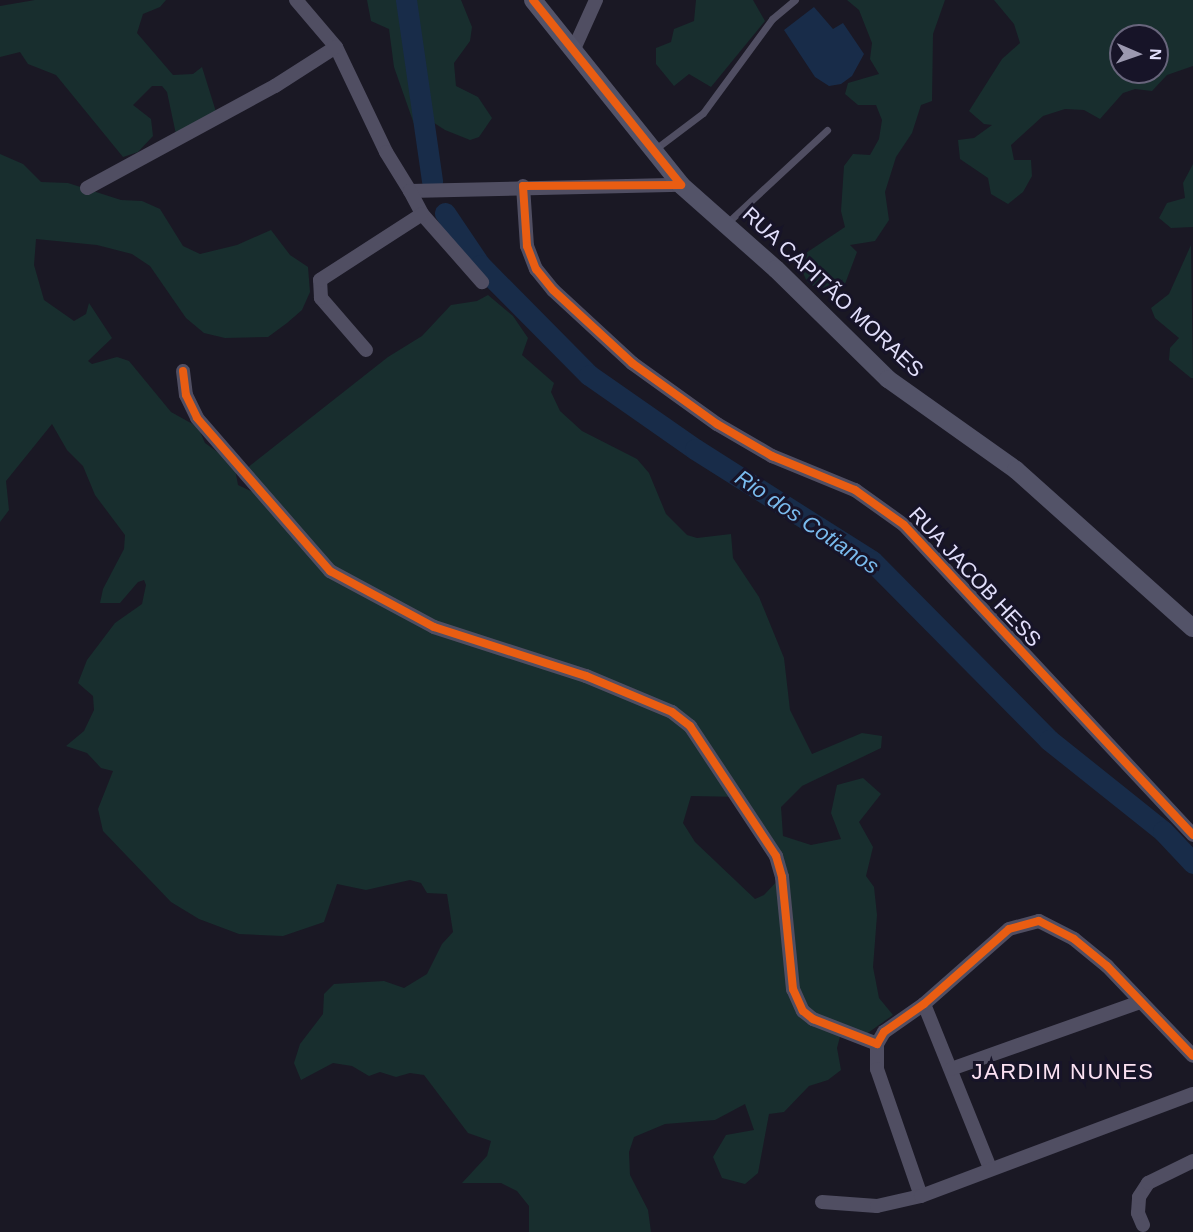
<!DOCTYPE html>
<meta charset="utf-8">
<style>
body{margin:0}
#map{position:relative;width:1193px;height:1232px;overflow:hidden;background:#1a1824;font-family:Helvetica,sans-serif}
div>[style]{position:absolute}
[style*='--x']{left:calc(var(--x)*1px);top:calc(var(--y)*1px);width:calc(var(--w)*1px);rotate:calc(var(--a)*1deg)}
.green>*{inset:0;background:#182e2e}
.water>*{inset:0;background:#182c49}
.river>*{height:21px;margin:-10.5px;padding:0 10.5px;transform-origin:10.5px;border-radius:10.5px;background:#182c49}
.lane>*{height:7px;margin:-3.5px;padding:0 3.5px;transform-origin:3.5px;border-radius:3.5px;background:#504e62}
.street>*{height:14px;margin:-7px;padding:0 7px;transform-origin:7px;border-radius:7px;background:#504e62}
.secondary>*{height:18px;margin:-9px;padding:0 9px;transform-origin:9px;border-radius:9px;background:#535368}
.cycleway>*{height:8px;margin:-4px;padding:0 4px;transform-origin:4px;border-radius:4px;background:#e95d12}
span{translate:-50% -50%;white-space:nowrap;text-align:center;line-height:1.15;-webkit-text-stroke:6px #171428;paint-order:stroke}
.street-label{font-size:21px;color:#e2dffb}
.water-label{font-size:22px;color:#7abbee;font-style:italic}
.neighbourhood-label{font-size:22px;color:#fbe1f2;letter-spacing:1.5px}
.north{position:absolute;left:1109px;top:24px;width:60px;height:60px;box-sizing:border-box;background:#171428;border:2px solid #68657c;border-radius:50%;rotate:92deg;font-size:16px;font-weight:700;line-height:24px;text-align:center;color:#e2dffb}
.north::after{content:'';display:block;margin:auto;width:21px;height:27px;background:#9c99b0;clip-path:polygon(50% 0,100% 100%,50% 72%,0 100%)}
</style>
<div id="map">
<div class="green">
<i style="clip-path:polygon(35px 0,166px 0,160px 7px,143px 14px,137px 33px,173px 75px,193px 74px,202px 67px,217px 115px,177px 139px,167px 92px,162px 86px,152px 86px,133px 105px,151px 119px,153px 136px,138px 152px,123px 157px,56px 75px,28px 64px,20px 52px,0 57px,0 6px)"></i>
<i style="clip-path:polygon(367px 0,461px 0,472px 27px,470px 41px,454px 63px,456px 86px,478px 97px,492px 118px,479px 137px,470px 140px,445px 130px,422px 115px,414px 124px,394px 67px,389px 29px,371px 21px)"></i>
<i style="clip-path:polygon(696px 0,753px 0,765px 21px,711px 87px,689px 74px,674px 86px,656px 64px,656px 48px,671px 42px,674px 29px,694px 21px)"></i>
<i style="clip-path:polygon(847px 0,945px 0,933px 34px,932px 101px,921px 105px,912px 133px,896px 157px,885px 192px,889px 220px,875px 241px,850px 245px,857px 252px,845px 284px,825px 294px,807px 282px,797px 259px,845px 227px,841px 211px,844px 166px,853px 154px,870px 155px,879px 139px,882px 120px,876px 105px,858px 105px,845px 94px,848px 83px,879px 74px,870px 59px,872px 43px,859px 10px)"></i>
<i style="clip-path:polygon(evenodd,994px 0,1193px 0,1193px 66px,1167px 75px,1152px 91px,1135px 89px,1123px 93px,1100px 119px,1084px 110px,1065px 109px,1043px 116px,1011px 145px,1014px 160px,1031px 160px,1032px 176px,1023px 192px,1008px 204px,991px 194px,988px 178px,960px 159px,958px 140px,974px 138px,992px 125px,984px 124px,969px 111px,1002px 59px,1020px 43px,1014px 24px,994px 0,1121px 36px,1157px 36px,1157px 72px,1121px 72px,1121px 36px)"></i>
<i style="clip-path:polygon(evenodd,0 154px,23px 164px,41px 182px,68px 183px,121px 200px,142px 201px,160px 209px,183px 246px,200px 254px,237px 245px,271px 230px,290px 255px,308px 267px,310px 292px,302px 310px,287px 323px,268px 337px,225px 338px,204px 333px,186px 318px,150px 266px,132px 254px,97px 245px,36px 239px,34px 265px,44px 300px,74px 321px,86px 314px,89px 303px,112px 338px,88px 361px,92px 364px,117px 357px,129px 361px,171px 412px,198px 427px,205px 443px,234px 464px,238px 485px,255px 493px,247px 468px,388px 357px,422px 336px,451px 305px,477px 301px,488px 295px,513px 316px,528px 338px,522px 355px,554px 383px,551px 392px,560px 411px,582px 431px,637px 459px,649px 473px,666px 514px,687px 535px,697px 538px,731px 534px,733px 558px,759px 597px,784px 658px,790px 710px,812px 754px,862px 733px,882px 736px,881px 748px,802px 786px,781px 807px,783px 836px,811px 845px,841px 839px,831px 813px,837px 785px,863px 778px,881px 794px,859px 822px,873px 847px,866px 876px,874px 887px,877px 915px,873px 967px,879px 998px,893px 1015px,865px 1035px,842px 1029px,837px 1048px,841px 1070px,828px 1080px,809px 1086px,784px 1112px,769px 1114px,758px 1173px,745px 1184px,722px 1178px,713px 1157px,726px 1135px,754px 1130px,745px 1104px,715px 1120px,665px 1124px,634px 1137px,629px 1152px,630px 1175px,648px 1210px,651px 1232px,529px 1232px,529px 1206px,517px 1191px,501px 1183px,462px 1183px,487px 1156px,491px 1141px,468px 1133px,424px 1075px,410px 1073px,396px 1077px,380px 1072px,369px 1076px,352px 1066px,333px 1063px,301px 1080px,294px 1063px,300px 1044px,323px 1014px,324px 994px,334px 984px,384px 981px,404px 988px,427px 974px,442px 944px,453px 932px,447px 894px,427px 893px,421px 883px,410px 880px,366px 890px,337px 884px,324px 922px,283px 936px,239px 934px,199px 919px,171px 902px,103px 831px,98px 809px,113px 771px,101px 768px,87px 753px,66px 746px,84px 731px,94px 710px,93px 696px,78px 683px,87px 660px,115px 623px,142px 604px,146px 585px,144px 580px,138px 582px,120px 603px,100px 603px,103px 589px,124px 549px,125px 535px,95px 495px,83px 466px,67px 450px,52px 424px,6px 481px,9px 510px,0 522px,0 154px,691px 796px,743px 797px,780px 878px,764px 895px,755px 899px,695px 842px,683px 823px,691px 796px)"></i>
<i style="clip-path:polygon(1193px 164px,1193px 227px,1171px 228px,1159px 218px,1167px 203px,1185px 198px,1183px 183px)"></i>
<i style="clip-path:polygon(1191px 245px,1193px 378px,1191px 378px,1169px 360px,1170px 348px,1179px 338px,1155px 318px,1151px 308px,1169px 294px)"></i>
</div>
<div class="water">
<i style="clip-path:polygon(814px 7px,833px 29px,843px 23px,864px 54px,852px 76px,841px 84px,829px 86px,815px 77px,784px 30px)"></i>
</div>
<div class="river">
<i style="--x:406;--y:0;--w:183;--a:81.8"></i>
<i style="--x:445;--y:213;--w:63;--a:56.1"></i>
<i style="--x:480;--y:265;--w:155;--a:45.3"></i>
<i style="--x:589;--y:375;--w:129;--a:34.9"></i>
<i style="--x:695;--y:449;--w:209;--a:32.3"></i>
<i style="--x:872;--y:561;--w:252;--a:45.3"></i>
<i style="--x:1049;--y:740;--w:146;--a:38.6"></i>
<i style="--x:1163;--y:831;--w:44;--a:46.8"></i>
</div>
<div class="lane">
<i style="--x:654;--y:150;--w:61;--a:-37.1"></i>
<i style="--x:703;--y:113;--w:117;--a:-53.7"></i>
<i style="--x:772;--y:19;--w:30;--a:-40"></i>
<i style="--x:726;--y:224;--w:138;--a:-42.9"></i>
</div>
<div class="street">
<i style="--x:296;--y:0;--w:62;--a:49.6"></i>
<i style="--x:336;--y:47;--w:116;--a:64.5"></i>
<i style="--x:386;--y:152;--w:46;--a:58.4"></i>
<i style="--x:410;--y:191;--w:271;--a:-1.3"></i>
<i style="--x:573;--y:51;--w:56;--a:-65.7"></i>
<i style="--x:523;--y:186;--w:60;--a:86.2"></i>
<i style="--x:527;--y:246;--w:25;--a:69"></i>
<i style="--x:536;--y:269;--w:27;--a:51"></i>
<i style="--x:553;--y:290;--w:108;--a:42.7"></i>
<i style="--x:632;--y:363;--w:105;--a:35.7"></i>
<i style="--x:717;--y:424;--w:64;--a:30.2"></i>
<i style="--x:772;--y:456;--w:90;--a:22.3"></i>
<i style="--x:855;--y:490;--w:60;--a:35.5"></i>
<i style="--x:904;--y:525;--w:424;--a:47"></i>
<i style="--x:87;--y:188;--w:214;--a:-28.5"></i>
<i style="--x:275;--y:86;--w:72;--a:-32.6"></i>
<i style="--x:410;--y:191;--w:26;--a:62"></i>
<i style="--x:422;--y:214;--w:91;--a:48.6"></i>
<i style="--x:366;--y:350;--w:69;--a:-130.9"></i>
<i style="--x:321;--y:298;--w:18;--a:-93"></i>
<i style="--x:320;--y:280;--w:121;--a:-32.9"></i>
<i style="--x:183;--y:371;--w:24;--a:83"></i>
<i style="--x:186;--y:395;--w:25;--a:64"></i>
<i style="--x:197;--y:418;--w:203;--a:49"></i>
<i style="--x:330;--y:571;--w:118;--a:28.3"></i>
<i style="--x:434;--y:627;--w:160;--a:17.9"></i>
<i style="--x:586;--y:676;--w:93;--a:22.7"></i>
<i style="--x:672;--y:712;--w:23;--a:38"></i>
<i style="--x:690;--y:726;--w:156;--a:56.5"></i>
<i style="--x:776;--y:856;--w:22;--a:74"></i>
<i style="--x:782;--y:877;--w:113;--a:84.4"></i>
<i style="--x:793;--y:989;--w:24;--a:66"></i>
<i style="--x:803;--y:1011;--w:13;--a:39"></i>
<i style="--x:813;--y:1019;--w:69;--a:21.3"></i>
<i style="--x:877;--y:1044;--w:14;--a:-60"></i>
<i style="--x:884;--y:1032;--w:49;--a:-35"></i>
<i style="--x:924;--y:1004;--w:113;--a:-41.4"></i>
<i style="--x:1009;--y:929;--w:31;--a:-15"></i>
<i style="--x:1039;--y:921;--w:39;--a:27"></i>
<i style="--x:1074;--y:939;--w:43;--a:39.3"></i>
<i style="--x:1107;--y:966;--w:124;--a:46.3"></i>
<i style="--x:924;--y:1004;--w:177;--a:68.1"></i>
<i style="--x:877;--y:1044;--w:25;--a:90"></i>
<i style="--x:877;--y:1069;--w:134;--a:70.9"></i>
<i style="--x:951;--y:1069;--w:201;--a:-19.5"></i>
<i style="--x:822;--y:1202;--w:55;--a:4.2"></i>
<i style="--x:877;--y:1206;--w:45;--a:-12.8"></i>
<i style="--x:921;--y:1196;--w:290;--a:-20.6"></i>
<i style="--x:1143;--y:1225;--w:13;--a:-113"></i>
<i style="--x:1138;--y:1213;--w:16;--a:-86"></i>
<i style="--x:1139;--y:1197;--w:17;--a:-57"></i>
<i style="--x:1148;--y:1183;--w:50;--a:-26.1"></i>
</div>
<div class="secondary">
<i style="--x:533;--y:0;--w:237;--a:51.3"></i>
<i style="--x:681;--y:185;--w:127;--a:41.5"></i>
<i style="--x:776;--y:269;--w:157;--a:44.5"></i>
<i style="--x:888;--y:379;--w:157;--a:35.4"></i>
<i style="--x:1016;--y:470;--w:237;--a:41.8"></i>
</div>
<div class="cycleway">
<i style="--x:533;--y:0;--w:237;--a:51.3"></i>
<i style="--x:681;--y:185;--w:158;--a:179.6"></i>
<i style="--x:523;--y:186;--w:60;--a:86.2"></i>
<i style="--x:527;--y:246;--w:25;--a:69"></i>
<i style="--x:536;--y:269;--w:27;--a:51"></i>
<i style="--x:553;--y:290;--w:108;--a:42.7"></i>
<i style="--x:632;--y:363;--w:105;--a:35.7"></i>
<i style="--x:717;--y:424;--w:64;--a:30.2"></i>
<i style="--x:772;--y:456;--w:90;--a:22.3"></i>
<i style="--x:855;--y:490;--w:60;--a:35.5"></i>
<i style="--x:904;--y:525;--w:424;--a:47"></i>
<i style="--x:183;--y:371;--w:24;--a:83"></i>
<i style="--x:186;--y:395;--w:25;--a:64"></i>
<i style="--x:197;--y:418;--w:203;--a:49"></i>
<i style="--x:330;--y:571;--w:118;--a:28.3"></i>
<i style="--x:434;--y:627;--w:160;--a:17.9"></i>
<i style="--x:586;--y:676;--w:93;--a:22.7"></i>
<i style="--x:672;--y:712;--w:23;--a:38"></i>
<i style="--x:690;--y:726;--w:156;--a:56.5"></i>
<i style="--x:776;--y:856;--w:22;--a:74"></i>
<i style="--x:782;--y:877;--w:113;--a:84.4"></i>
<i style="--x:793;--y:989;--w:24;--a:66"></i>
<i style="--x:803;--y:1011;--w:13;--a:39"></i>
<i style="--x:813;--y:1019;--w:69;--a:21.3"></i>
<i style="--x:877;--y:1044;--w:14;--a:-60"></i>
<i style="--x:884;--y:1032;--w:49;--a:-35"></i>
<i style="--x:924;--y:1004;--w:113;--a:-41.4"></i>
<i style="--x:1009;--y:929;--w:31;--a:-15"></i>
<i style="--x:1039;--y:921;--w:39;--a:27"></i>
<i style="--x:1074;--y:939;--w:43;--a:39.3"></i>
<i style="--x:1107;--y:966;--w:124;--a:46.3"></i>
</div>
<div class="street-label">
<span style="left:833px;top:292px;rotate:43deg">RUA CAPITÃO MORAES</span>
<span style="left:975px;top:577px;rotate:47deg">RUA JACOB HESS</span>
</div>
<div class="water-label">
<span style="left:807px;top:522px;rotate:34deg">Rio dos Cotianos</span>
</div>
<div class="neighbourhood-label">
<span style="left:1063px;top:1072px">JARDIM NUNES</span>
</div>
<div class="north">N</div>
</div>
